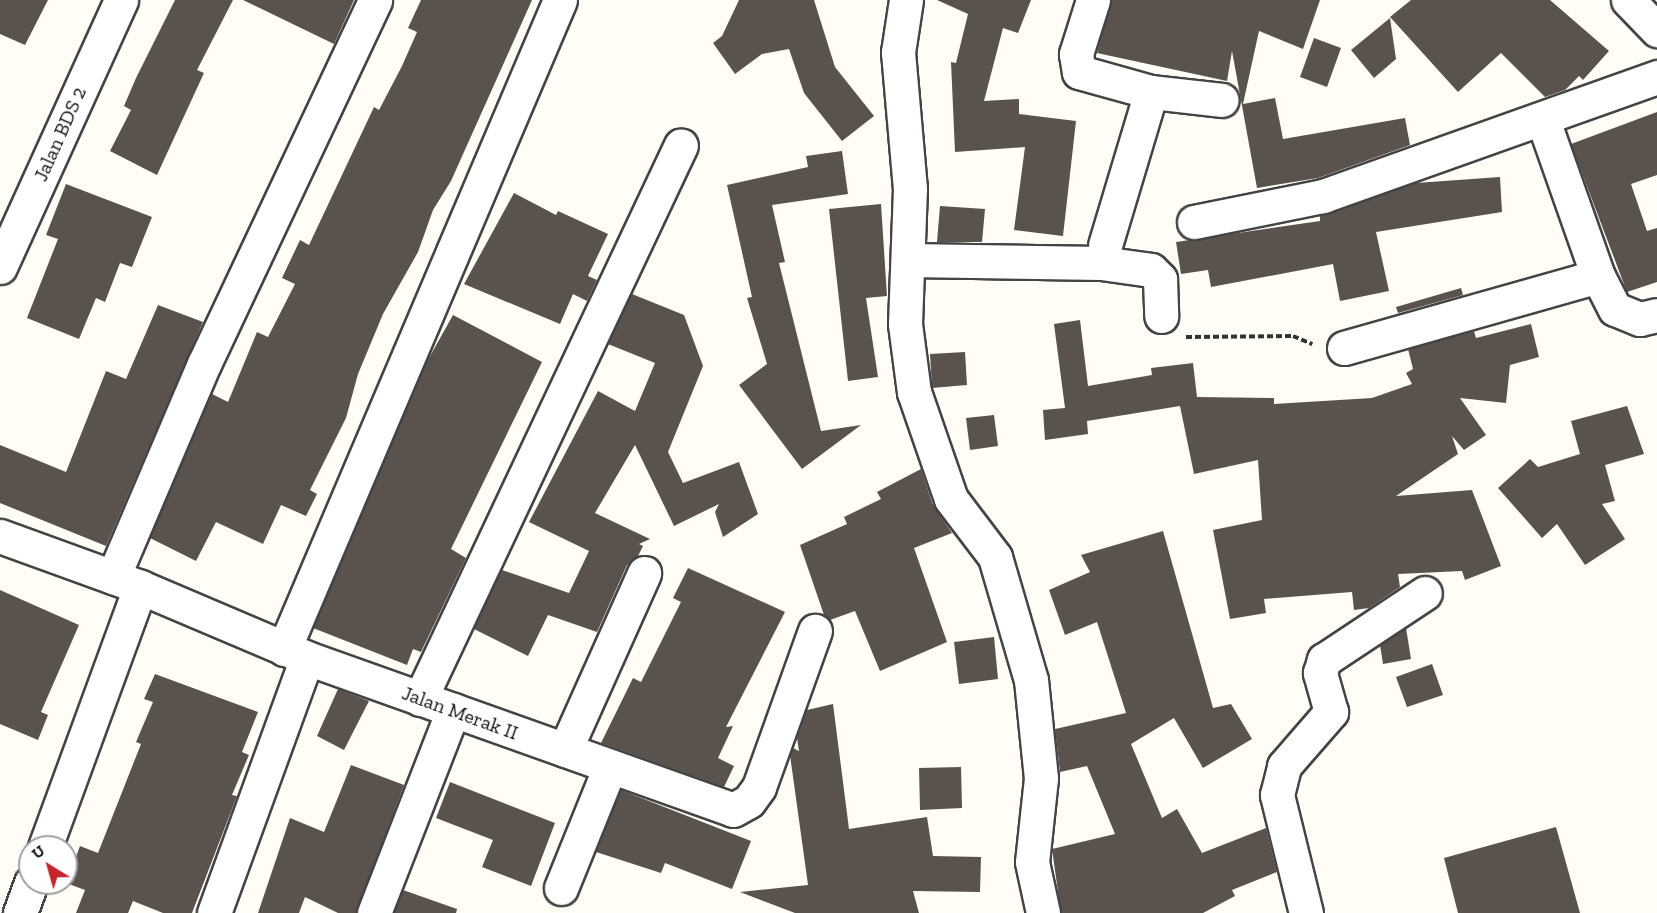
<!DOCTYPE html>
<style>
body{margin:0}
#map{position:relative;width:1657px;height:913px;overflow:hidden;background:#fffdf5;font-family:"Zilla Slab",serif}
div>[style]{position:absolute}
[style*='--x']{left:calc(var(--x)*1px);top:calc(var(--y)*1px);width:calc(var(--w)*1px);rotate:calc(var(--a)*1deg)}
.building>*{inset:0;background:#5a524d}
.path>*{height:4px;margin-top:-2px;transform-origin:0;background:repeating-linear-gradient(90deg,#333 0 6px,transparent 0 9px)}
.roads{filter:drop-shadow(2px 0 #444) drop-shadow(-2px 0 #444) drop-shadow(0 2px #444) drop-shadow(0 -2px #444)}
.street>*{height:33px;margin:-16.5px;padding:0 16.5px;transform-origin:16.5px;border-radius:16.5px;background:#fff}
span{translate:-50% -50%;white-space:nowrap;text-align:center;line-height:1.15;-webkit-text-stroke:6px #fff;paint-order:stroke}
.street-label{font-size:20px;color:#111}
.north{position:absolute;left:18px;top:835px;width:60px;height:60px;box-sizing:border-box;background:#fff;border:2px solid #a0a0a0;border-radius:50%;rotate:323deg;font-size:16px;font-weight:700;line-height:24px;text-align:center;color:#111}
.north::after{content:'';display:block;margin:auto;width:21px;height:27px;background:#c4262e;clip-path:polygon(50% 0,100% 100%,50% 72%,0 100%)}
</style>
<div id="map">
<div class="building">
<i style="clip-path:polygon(0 0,48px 0,25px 45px,0 34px)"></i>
<i style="clip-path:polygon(175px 0,233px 0,197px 70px,204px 73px,157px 175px,110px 151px,131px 110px,124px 106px,136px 78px)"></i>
<i style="clip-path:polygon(243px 0,354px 0,334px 44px)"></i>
<i style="clip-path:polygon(421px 0,532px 0,451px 181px,433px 210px,418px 252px,383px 314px,358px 374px,346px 418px,310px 490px,317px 494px,306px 516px,281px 505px,263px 544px,216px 522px,196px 561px,150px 538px,212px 394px,228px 402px,257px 332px,268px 337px,295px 284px,282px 278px,300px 240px,309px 245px,374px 107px,379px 110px,402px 66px,417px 32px,408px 28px)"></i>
<i style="clip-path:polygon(739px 0,814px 0,835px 67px,874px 116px,842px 141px,804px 93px,789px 49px,762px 54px,735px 74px,713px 43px,722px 36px)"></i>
<i style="clip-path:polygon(937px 0,1031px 0,1018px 33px,1003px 28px,984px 101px,1019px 99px,1019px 114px,1076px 121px,1063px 236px,1014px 230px,1025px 147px,955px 152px,951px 62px,956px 63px,968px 14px)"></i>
<i style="clip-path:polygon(1111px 0,1320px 0,1303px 49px,1259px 31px,1243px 104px,1275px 98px,1283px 139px,1405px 118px,1410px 145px,1318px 178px,1257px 188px,1232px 51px,1227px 81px,1097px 53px)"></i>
<i style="clip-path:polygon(1411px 0,1550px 0,1609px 51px,1583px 80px,1579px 76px,1565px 90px,1545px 97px,1501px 53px,1458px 92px,1390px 17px)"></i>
<i style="clip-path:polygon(1390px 18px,1396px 59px,1374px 78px,1351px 50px)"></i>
<i style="clip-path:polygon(1314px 38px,1341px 48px,1327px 87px,1300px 77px)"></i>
<i style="clip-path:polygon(1657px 112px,1657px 175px,1631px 184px,1647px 231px,1657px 228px,1657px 282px,1627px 292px,1571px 144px)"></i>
<i style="clip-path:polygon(842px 151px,848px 194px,772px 205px,785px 262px,779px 263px,821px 431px,861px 425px,802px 469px,739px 385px,767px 364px,747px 298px,752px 297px,727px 185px,808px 167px,806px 156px)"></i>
<i style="clip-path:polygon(1500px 177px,1502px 212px,1376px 232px,1389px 291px,1340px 301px,1333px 264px,1211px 287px,1208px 270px,1181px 274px,1176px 242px,1320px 221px,1320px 216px,1416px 183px)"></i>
<i style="clip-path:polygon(66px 184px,152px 217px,132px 267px,120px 263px,105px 302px,96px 298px,79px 339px,27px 318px,58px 239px,46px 235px)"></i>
<i style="clip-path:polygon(514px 193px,556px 215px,558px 211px,608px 234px,588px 276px,597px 280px,587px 301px,573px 294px,560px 324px,464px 284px)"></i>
<i style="clip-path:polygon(881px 204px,887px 296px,866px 298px,878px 377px,848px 381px,829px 209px)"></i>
<i style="clip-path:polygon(940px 206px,985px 209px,982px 242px,937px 242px)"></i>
<i style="clip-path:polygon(1461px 288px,1463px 295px,1398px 313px,1396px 307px)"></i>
<i style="clip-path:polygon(632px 294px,684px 315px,703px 366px,668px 452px,683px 483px,739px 462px,758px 514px,723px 537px,715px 512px,719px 504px,674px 526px,635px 445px,595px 513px,650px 539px,639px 544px,643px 546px,638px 556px,627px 565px,597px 632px,548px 615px,528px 656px,474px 629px,502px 570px,569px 593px,589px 551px,529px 522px,598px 391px,635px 411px,655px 363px,608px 344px)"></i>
<i style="clip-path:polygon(158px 305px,203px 322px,106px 546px,0 503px,0 445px,66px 472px,106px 371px,126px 379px)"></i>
<i style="clip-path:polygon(453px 315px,542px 362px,451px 549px,466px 558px,421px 652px,413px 649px,407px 665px,313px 628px,425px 365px)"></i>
<i style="clip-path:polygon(1080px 320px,1088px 386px,1152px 375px,1151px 368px,1193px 363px,1197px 397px,1274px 398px,1274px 404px,1372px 398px,1412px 384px,1406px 373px,1413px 369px,1408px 349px,1474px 331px,1476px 338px,1531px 324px,1539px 357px,1510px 365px,1506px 403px,1460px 398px,1486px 435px,1464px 450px,1452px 436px,1458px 454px,1396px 496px,1472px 490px,1501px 566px,1465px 580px,1462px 571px,1398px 574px,1400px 587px,1369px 608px,1354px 610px,1352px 592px,1264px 599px,1266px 613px,1230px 619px,1213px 530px,1262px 520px,1258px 460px,1194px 474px,1180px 406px,1087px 421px,1088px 434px,1045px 440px,1043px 410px,1065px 408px,1054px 324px)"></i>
<i style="clip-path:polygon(965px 352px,967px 385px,932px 388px,930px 354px)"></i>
<i style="clip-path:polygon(1627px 406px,1644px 454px,1605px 465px,1615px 501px,1602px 504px,1625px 539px,1585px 565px,1557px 524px,1542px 538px,1498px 488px,1530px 459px,1538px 467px,1580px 454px,1571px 421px)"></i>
<i style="clip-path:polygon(994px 415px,998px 446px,970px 450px,966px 418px)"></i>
<i style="clip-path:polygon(921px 469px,933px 505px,952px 533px,914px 548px,947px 642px,880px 671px,855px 611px,830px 620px,824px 615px,800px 545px,847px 524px,844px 517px,881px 499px,877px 492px)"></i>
<i style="clip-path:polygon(1163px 531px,1213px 708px,1231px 704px,1252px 739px,1203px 768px,1174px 718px,1131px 744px,1162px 818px,1177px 809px,1202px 853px,1266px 828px,1277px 872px,1232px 890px,1235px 896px,1203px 913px,1061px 913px,1052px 849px,1115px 834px,1087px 766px,1060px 772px,1055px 729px,1126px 713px,1097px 622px,1065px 635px,1049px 590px,1090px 572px,1081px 555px)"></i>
<i style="clip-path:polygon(688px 568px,785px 612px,726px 727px,733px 726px,718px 758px,734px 766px,724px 787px,601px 743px,633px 678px,641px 682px,681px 602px,673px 598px)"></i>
<i style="clip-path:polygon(0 590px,79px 625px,41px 712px,48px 715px,38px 740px,0 724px)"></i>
<i style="clip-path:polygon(1406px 628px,1411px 659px,1383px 664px,1380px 645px)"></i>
<i style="clip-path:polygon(994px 637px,998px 679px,959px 684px,954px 642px)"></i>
<i style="clip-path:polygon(1432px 664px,1443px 695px,1407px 707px,1396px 677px)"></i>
<i style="clip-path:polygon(155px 674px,258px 712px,242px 752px,249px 755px,232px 795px,237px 796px,192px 913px,163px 913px,133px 901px,128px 913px,76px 913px,85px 890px,66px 883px,80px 846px,98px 853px,141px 744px,136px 742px,153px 702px,144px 699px)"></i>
<i style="clip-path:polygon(338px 689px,369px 701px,344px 750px,317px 736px)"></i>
<i style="clip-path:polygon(833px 704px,849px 829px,927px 817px,933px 856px,981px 857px,980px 892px,913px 891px,919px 913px,795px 913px,740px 892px,808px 885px,790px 755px,793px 748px,799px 751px,797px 738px,807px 710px)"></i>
<i style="clip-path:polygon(351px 765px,404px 785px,356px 913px,338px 913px,305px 897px,299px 913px,258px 913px,290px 818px,324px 832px)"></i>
<i style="clip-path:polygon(961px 767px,962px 808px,920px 810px,919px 768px)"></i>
<i style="clip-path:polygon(450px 782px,555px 823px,531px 886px,482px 867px,493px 840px,436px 818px)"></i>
<i style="clip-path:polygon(621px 790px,751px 841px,732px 889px,665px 863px,661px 873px,596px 852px)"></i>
<i style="clip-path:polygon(1556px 827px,1580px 913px,1458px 913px,1444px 858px)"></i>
<i style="clip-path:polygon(403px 890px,457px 909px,456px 913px,394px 913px)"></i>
</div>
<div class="path">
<i style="--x:1186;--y:337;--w:107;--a:-0.5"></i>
<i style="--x:1293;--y:336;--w:21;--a:23"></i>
</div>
<div class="roads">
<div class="street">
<i style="--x:906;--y:0;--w:53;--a:98.7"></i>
<i style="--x:898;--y:52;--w:137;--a:85"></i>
<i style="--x:910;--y:188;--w:136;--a:92.1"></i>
<i style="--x:905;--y:324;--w:69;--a:82.5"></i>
<i style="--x:914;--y:392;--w:113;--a:70.9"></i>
<i style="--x:951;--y:499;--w:73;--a:52.8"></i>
<i style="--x:995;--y:557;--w:128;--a:73.7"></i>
<i style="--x:1031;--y:680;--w:99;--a:84.2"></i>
<i style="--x:1041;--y:778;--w:84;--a:96.1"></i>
<i style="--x:1032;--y:862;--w:52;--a:77.8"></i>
<i style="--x:1093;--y:0;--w:57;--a:107.5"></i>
<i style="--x:1076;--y:54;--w:18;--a:81"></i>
<i style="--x:1079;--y:72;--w:75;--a:15.5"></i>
<i style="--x:1151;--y:92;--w:160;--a:106.7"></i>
<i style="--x:1628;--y:0;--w:42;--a:46"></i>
<i style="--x:1151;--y:92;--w:71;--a:6.4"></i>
<i style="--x:1543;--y:120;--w:165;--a:70.6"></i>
<i style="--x:1194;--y:222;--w:132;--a:-11.4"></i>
<i style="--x:1323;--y:196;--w:355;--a:-19.6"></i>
<i style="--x:908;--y:260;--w:193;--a:0.9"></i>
<i style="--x:1101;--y:263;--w:50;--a:8"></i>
<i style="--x:1151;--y:270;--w:13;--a:45"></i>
<i style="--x:1160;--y:279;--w:37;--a:88"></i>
<i style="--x:0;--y:267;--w:293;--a:-65.6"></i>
<i style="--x:1344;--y:348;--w:264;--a:-15.8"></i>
<i style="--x:1598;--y:276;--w:37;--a:63"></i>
<i style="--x:1615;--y:309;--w:27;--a:22"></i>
<i style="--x:1640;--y:319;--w:17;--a:-13"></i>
<i style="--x:0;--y:536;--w:149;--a:20"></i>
<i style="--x:140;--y:587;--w:181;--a:23"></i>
<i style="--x:307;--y:658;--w:452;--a:19.6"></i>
<i style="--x:733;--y:810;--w:18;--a:-29"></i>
<i style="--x:749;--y:801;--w:17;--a:-54"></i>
<i style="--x:759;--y:787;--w:166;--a:-70.3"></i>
<i style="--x:113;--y:577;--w:232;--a:-66.9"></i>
<i style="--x:204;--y:364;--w:402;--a:-64.8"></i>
<i style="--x:284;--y:649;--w:705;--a:-66.96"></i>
<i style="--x:420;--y:699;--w:612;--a:-64.77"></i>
<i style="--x:565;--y:750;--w:194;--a:-65.9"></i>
<i style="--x:45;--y:847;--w:277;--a:-69.9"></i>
<i style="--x:561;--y:888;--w:131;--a:-68"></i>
<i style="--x:20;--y:913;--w:32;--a:-70"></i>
<i style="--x:214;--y:913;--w:271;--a:-70"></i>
<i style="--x:374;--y:913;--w:218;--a:-68.7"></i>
<i style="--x:1306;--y:913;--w:122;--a:-103.8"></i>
<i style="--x:1277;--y:795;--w:30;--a:-76"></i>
<i style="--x:1284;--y:766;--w:72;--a:-49"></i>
<i style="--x:1331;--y:712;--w:41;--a:-105.8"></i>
<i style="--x:1320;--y:673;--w:14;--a:-73"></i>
<i style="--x:1324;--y:660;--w:121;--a:-33.6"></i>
</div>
</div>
<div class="street-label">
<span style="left:60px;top:134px;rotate:-66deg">Jalan BDS 2</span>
<span style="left:460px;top:713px;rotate:20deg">Jalan Merak II</span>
</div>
<div class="north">U</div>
</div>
